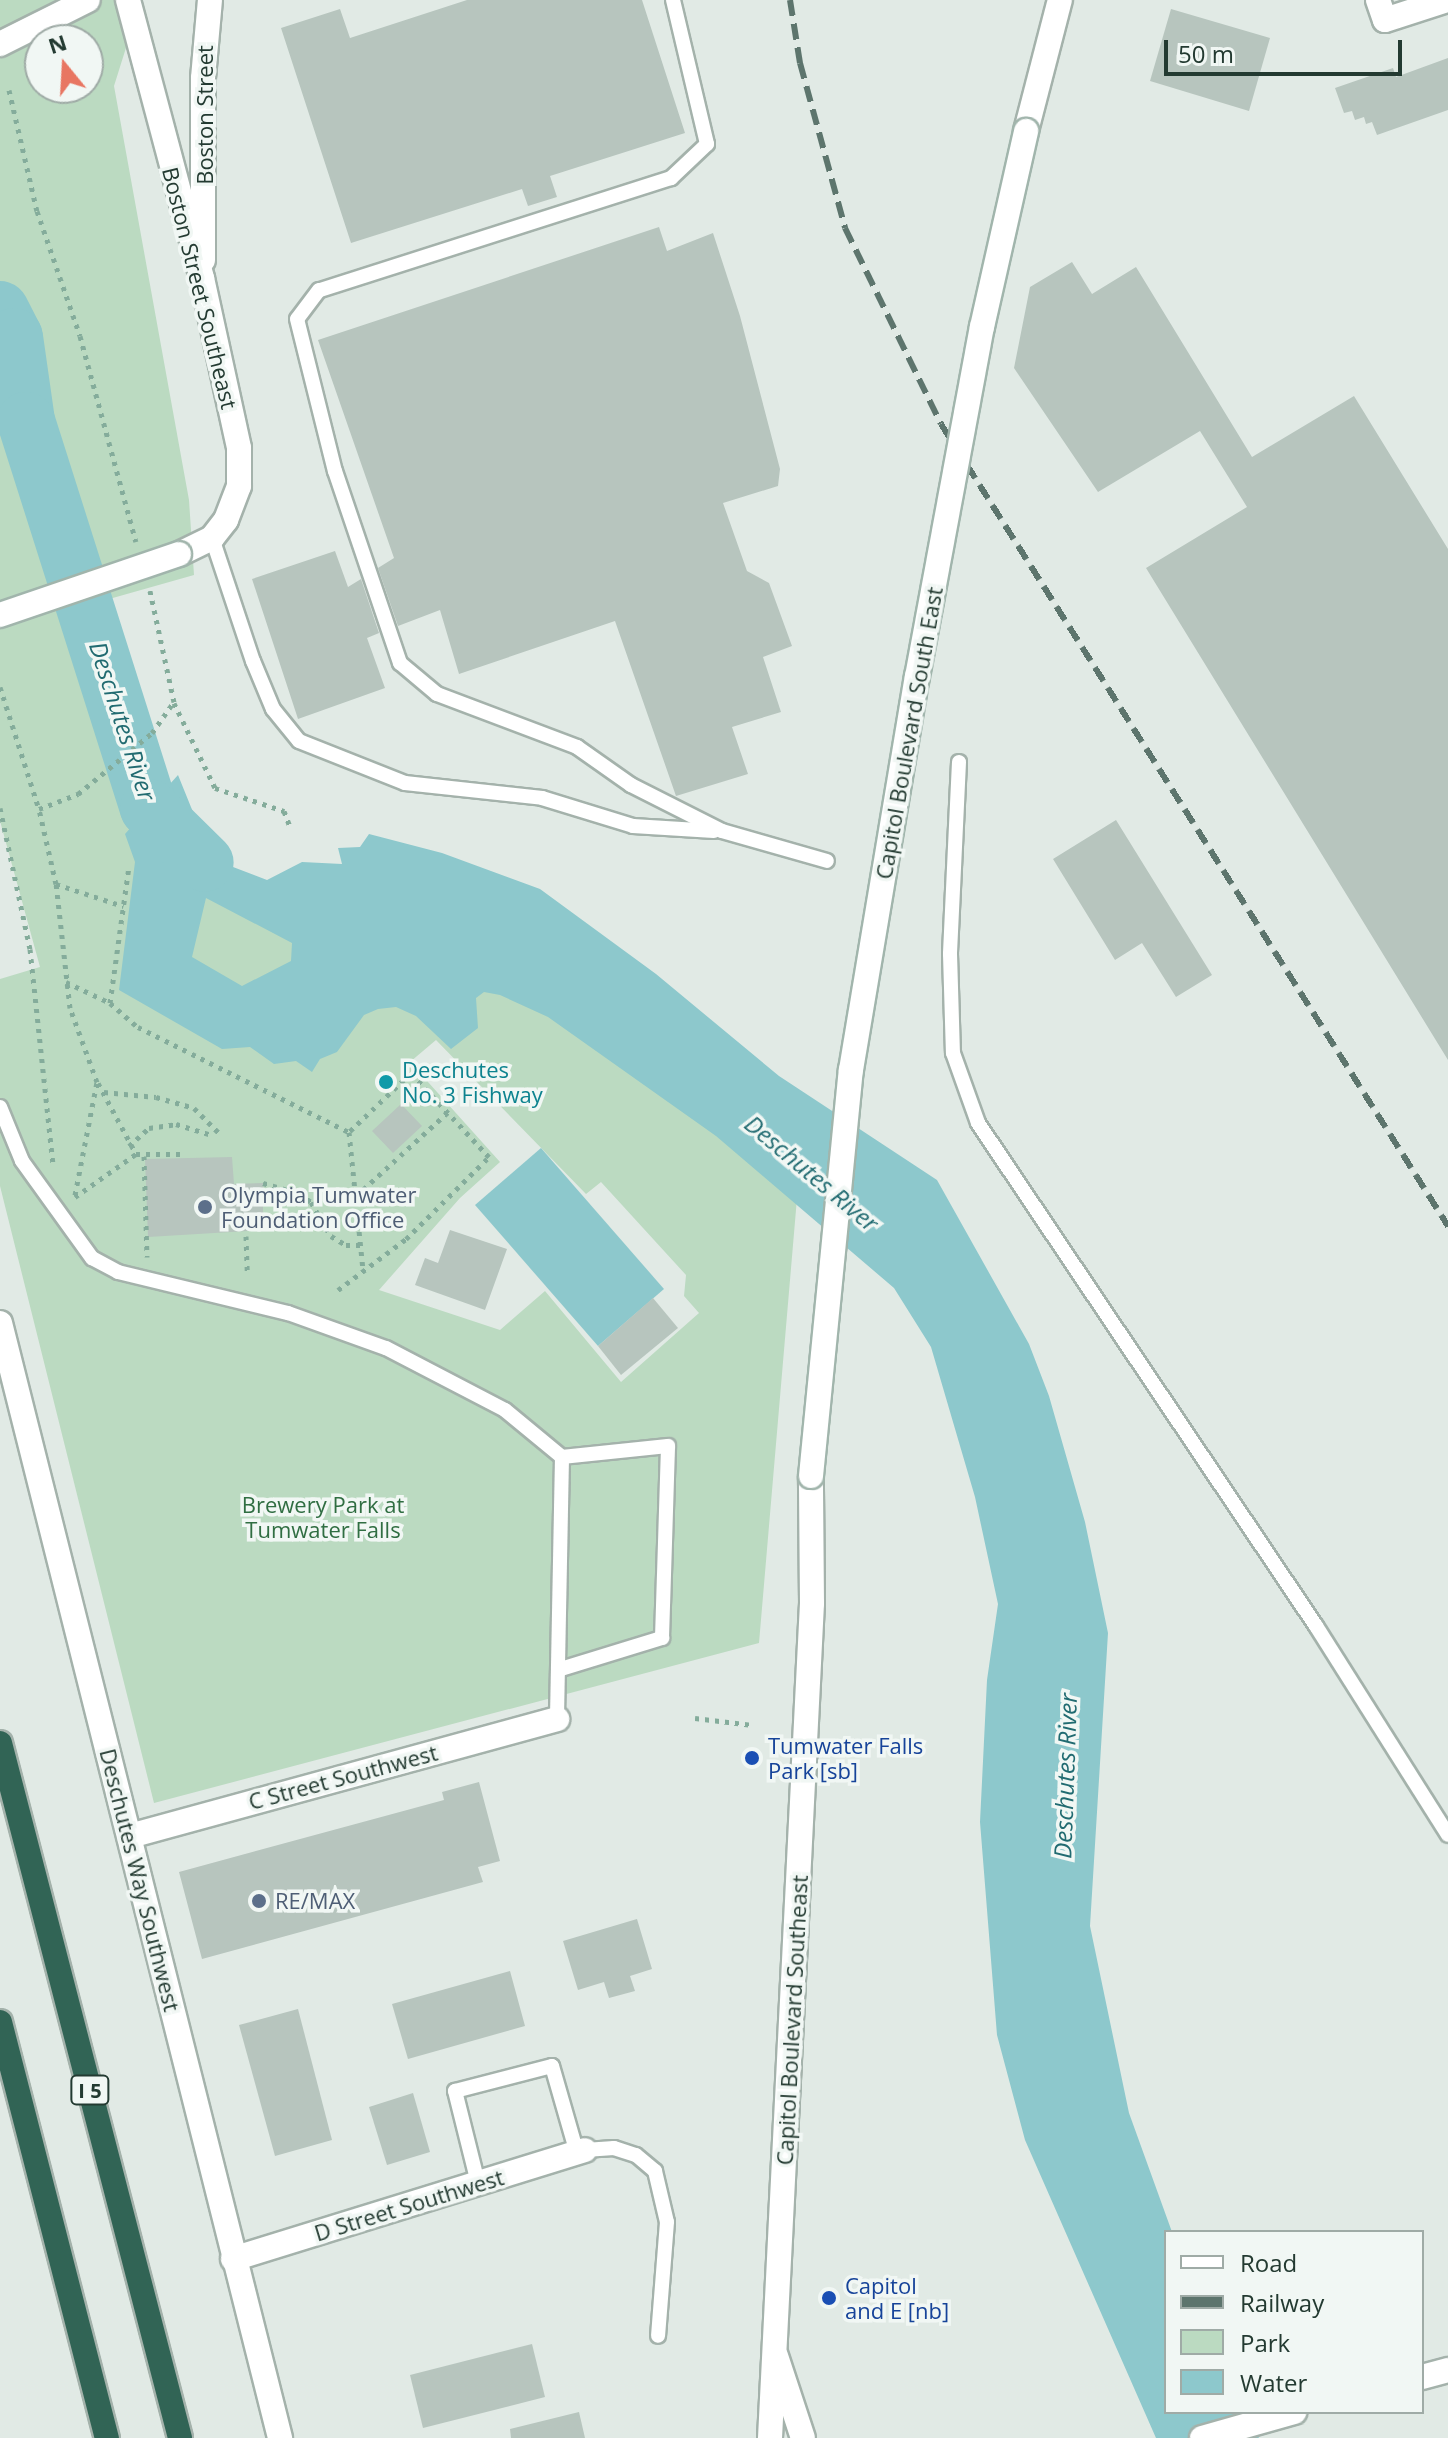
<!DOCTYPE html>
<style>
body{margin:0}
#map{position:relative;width:1448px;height:2438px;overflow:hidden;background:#e1eae5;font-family:"Open Sans",sans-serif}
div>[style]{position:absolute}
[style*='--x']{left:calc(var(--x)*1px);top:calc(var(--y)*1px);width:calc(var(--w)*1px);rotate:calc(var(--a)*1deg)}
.green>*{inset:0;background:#bbdac1}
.water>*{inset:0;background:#8dc8cc}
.river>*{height:58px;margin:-29px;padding:0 29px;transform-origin:29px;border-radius:29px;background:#8dc8cc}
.building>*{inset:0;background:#b7c5be}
.path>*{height:5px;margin-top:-2.5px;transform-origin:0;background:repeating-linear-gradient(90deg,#84ac9b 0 4px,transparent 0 10px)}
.roads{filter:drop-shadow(2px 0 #a4b2ab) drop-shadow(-2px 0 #a4b2ab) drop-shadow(0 2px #a4b2ab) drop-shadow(0 -2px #a4b2ab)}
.service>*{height:14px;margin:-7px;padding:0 7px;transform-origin:7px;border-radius:7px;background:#fff}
.minor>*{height:24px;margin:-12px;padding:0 12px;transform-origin:12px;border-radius:12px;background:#fff}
.secondary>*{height:24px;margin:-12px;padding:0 12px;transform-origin:12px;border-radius:12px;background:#fff}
.motorway>*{height:24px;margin:-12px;padding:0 12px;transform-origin:12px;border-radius:12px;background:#316455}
.rail>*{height:6px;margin-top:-3px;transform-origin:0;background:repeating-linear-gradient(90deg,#5d756d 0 16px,transparent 0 24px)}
.bridges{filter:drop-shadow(2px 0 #a1b5ac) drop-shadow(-2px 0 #a1b5ac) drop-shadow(0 2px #a1b5ac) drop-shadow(0 -2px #a1b5ac)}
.secondary-bridge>*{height:24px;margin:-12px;padding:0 12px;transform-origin:12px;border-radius:12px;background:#fff}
.dots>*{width:22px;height:22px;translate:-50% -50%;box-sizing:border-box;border:4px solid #f1f7f4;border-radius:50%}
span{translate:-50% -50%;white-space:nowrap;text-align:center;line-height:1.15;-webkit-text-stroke:7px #f1f7f4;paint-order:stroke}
.shield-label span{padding:2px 6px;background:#f1f7f4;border:2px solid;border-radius:6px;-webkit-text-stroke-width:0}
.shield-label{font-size:20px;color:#233a31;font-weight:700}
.street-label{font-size:22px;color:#233a31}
.culture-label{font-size:22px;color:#0d838f}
.left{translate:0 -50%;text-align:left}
.service-label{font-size:22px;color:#4e5e75}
.park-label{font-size:22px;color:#306e42}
.transit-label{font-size:22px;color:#164399}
.water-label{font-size:24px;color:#216b71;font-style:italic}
.legend{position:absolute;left:1164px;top:2230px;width:260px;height:184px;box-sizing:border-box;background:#f1f7f4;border:2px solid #9faba6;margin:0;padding:10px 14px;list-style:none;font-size:24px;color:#233a31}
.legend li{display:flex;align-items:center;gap:16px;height:40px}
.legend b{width:40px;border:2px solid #9faba6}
.north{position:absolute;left:24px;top:24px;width:80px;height:80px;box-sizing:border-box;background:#f1f7f4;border:2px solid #9faba6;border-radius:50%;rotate:342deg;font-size:22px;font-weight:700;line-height:32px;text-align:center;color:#233a31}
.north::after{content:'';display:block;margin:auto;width:28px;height:36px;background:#e87662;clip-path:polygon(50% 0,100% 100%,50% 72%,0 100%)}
.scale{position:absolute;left:1164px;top:40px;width:238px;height:36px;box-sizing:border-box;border:4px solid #233a31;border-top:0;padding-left:10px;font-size:24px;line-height:28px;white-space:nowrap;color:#233a31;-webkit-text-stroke:6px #f1f7f4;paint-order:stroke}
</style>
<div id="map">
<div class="green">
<i style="clip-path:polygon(evenodd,0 0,141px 0,114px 86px,189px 500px,194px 575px,88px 605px,149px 808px,210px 868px,481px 941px,800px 1163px,759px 1643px,154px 1803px,0 1186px,0 979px,40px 967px,0 821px,0 0,40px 40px,88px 40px,88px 88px,40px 88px,40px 40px,0 0,436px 1040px,586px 1194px,601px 1182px,686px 1275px,684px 1296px,699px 1313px,621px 1382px,545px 1291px,500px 1330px,379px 1290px,460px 1198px,500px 1162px,410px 1062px,436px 1040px)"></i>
</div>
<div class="water">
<i style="clip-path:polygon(evenodd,178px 775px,212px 859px,267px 880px,302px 862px,342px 864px,338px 848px,360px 847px,369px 834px,442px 853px,540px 889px,656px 974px,779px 1076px,937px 1180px,1029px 1344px,1049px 1396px,1085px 1522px,1108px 1633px,1090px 1926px,1129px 2113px,1172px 2232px,1166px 2232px,1166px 2412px,1245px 2412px,1259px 2438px,1156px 2438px,1025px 2140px,997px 2035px,980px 1822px,987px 1680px,998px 1604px,975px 1497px,931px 1347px,894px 1288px,716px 1136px,548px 1017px,500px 995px,484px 992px,476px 998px,478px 1028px,451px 1049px,416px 1016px,396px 1007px,378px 1009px,364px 1015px,337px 1052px,320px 1059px,312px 1072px,296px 1061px,274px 1064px,250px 1047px,222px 1049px,119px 990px,135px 862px,125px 834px,178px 775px,206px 898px,292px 943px,291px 961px,242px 986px,192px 957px,206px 898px)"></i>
<i style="clip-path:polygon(541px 1148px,664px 1289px,598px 1346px,475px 1205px)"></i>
</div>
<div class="river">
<i style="--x:0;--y:310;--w:30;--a:63"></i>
<i style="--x:14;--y:337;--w:85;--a:81.9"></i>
<i style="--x:26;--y:421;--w:406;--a:72.4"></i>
<i style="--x:149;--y:808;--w:78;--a:44.5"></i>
</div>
<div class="building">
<i style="clip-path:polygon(467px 0,642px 0,685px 133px,550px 176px,557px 197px,528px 206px,522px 189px,351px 243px,281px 28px,340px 9px,350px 38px)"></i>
<i style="clip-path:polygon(1171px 9px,1270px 38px,1249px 111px,1150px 81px)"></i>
<i style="clip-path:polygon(1448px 58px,1448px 110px,1377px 135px,1372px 122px,1366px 124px,1364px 117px,1355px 120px,1352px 111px,1344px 113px,1335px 88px,1393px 68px,1396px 77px)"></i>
<i style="clip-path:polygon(659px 227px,667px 251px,713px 233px,740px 316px,780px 469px,778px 486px,723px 503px,747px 571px,769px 583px,792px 646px,763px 657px,781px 712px,732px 727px,748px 774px,676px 796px,615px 621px,459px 674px,440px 610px,398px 626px,378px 568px,394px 558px,318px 340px)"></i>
<i style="clip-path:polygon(1072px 262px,1092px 294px,1136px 267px,1252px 457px,1354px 396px,1448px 549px,1448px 1060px,1146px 568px,1247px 507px,1200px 431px,1098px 492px,1014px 368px,1030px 287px)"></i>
<i style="clip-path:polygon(335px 551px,348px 587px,361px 579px,379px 633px,367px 638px,385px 688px,298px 719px,252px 579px)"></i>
<i style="clip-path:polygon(1116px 820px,1212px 975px,1176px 997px,1142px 943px,1115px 960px,1053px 859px)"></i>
<i style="clip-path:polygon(401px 1104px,422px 1126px,393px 1153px,372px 1131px)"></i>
<i style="clip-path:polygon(232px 1157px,234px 1184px,263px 1183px,263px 1230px,148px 1237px,145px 1159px)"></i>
<i style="clip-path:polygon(450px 1230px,507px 1249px,485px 1310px,415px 1285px,425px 1258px,438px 1263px)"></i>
<i style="clip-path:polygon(653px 1298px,678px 1328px,621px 1375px,598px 1346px)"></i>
<i style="clip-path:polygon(479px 1782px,500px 1861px,478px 1867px,483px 1882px,202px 1959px,179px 1872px,444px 1800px,442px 1792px)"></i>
<i style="clip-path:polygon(637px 1919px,652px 1969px,630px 1976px,635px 1991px,609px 1998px,604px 1982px,578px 1990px,563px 1941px)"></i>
<i style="clip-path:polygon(510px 1971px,525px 2026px,408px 2059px,392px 2004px)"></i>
<i style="clip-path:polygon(298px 2009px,332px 2140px,275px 2156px,239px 2025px)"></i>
<i style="clip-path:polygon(413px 2093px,430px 2152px,387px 2165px,369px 2107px)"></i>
<i style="clip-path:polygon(532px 2344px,545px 2397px,423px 2428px,410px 2375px)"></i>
<i style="clip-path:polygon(579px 2412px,585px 2438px,511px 2438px,510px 2429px)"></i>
</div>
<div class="path">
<i style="--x:9;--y:90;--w:124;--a:77"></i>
<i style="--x:37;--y:211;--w:132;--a:71"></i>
<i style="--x:80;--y:336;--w:213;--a:74.8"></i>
<i style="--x:0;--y:687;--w:128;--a:72.3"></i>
<i style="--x:174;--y:703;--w:94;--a:64.2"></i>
<i style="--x:215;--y:788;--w:73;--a:18.4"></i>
<i style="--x:284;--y:811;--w:19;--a:69"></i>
<i style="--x:0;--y:808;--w:144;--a:78"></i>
<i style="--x:30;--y:949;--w:217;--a:83.9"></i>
<i style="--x:56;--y:884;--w:71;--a:18.2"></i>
<i style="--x:66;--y:982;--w:49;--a:25.5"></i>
<i style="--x:110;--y:1003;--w:37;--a:41"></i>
<i style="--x:138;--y:1027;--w:236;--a:26.5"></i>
<i style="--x:349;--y:1132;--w:138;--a:84.2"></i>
<i style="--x:110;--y:1003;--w:138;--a:-82.1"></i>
<i style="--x:98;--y:1083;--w:81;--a:61.8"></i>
<i style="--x:136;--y:1154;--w:48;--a:0"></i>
<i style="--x:104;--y:1092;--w:52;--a:5.5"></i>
<i style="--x:156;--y:1097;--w:40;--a:16"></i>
<i style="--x:194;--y:1108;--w:38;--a:45"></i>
<i style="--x:129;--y:1146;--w:27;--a:-42"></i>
<i style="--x:149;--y:1128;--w:27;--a:-8"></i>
<i style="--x:176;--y:1124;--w:37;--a:17"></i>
<i style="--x:144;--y:1156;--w:101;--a:88.3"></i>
<i style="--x:263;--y:1183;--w:37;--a:16"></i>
<i style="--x:299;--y:1193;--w:15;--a:37"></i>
<i style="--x:311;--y:1202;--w:39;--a:60"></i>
<i style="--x:331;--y:1236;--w:17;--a:31"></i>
<i style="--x:346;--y:1245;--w:14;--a:0"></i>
<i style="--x:75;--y:1195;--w:115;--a:-79"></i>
<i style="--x:97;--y:1082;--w:79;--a:-110"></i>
<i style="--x:70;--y:1008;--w:125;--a:-96.4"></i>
<i style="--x:56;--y:884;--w:77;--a:-102.8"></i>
<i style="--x:39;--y:809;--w:42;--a:-21"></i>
<i style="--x:78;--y:794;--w:96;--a:-39.5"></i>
<i style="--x:152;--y:733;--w:38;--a:-55"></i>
<i style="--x:174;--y:702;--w:114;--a:-102.2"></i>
<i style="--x:356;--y:1196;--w:126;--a:-42.4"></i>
<i style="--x:75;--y:1197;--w:75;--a:-35.2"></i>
<i style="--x:246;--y:1236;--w:36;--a:88"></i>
<i style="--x:338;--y:1290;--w:85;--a:-36.9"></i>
<i style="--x:406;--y:1239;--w:117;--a:-44.7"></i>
<i style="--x:489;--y:1157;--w:115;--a:-132.9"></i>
<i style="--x:411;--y:1073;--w:86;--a:136.4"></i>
<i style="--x:695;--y:1718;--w:58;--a:6.9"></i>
</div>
<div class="roads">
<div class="service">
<i style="--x:673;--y:0;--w:148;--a:76.7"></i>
<i style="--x:707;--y:144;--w:50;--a:136.6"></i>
<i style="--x:671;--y:178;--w:369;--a:162.3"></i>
<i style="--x:319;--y:290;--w:36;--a:127"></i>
<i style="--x:297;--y:319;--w:157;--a:76"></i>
<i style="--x:335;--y:471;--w:203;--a:71.3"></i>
<i style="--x:400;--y:663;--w:48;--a:40"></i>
<i style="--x:437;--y:694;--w:150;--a:20.7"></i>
<i style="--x:577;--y:747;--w:66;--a:35.1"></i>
<i style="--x:631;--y:785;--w:102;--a:26.8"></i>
<i style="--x:722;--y:831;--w:109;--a:15.9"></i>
<i style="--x:212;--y:538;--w:130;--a:71.6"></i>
<i style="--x:253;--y:661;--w:52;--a:67.4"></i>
<i style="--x:273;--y:709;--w:41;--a:50.9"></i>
<i style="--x:299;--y:741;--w:114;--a:21.6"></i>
<i style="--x:405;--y:783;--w:138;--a:6.2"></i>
<i style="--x:542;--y:798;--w:95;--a:17.1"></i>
<i style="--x:633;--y:826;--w:81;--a:3.5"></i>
<i style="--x:959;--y:762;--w:192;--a:92.7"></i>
<i style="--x:950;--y:954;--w:99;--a:88.3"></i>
<i style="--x:953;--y:1053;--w:74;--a:70.3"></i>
<i style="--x:978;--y:1123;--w:606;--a:56.1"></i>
<i style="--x:1316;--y:1626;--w:247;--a:57.7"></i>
<i style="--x:0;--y:1107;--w:58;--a:67.8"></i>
<i style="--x:22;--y:1161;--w:120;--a:54.2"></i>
<i style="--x:92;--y:1258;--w:30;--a:28"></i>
<i style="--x:118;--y:1272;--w:175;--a:13.6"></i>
<i style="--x:288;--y:1313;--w:104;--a:19.7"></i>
<i style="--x:386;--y:1348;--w:134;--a:27.5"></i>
<i style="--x:505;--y:1410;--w:74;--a:39.5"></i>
<i style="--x:562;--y:1457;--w:262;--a:91.1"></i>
<i style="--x:561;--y:1669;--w:106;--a:-17.1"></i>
<i style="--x:662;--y:1638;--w:192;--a:-88.2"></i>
<i style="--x:668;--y:1446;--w:107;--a:174.1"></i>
<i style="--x:585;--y:2150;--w:29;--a:-4"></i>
<i style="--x:614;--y:2148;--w:23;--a:18"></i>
<i style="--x:636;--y:2155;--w:25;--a:40"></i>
<i style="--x:655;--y:2171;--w:52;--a:76.8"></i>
<i style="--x:667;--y:2222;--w:114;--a:94.5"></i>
<i style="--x:478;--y:2183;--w:95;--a:-104"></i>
<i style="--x:455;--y:2091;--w:100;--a:-14.5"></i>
<i style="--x:552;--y:2066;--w:91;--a:74"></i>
</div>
<div class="minor">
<i style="--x:1378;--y:0;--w:21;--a:71"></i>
<i style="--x:1385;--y:20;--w:65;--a:-17.9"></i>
<i style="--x:130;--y:1836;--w:443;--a:-15.3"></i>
<i style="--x:233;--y:2259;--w:368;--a:-17.2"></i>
<i style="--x:776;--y:2356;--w:86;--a:71.8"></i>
<i style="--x:1422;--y:2377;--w:27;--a:-15"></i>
<i style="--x:1202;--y:2438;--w:96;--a:-15.8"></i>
</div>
<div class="secondary">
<i style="--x:128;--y:0;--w:288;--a:75.1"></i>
<i style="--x:202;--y:278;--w:174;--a:77.7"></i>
<i style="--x:239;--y:448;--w:38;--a:90"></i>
<i style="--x:239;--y:486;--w:36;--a:111"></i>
<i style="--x:226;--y:520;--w:23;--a:128"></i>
<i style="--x:212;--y:538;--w:37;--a:154"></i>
<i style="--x:0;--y:44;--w:98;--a:-26.6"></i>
<i style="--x:1026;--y:131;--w:135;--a:-75.5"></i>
<i style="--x:203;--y:260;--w:182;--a:-90"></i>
<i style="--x:203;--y:78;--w:78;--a:-84.9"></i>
<i style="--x:0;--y:1323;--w:1150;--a:75.9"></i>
<i style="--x:770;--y:2438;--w:836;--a:-87.12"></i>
<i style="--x:812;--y:1603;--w:127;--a:-90.5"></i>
</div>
<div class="motorway">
<i style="--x:0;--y:1743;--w:718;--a:75.48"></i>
<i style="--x:0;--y:2022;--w:430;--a:75.6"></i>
</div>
</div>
<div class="rail">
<i style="--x:790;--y:0;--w:64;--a:81"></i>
<i style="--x:800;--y:63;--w:171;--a:74.7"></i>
<i style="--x:845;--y:228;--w:218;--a:63.9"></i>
<i style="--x:941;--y:424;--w:949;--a:57.7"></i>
</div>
<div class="bridges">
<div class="secondary-bridge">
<i style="--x:0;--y:615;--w:189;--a:-18.8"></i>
<i style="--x:811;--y:1476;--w:408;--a:-84.4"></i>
<i style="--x:851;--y:1070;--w:399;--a:-80.5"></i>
<i style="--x:917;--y:677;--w:356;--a:-79.5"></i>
<i style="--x:982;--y:327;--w:201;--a:-77.3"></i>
</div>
</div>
<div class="dots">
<i style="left:386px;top:1082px;background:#0f9aa8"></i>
<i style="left:205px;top:1207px;background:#5c6f8a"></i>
<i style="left:752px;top:1758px;background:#1a4fb4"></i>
<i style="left:259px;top:1901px;background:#5c6f8a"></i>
<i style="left:829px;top:2298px;background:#1a4fb4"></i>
</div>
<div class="shield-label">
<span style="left:90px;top:2090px">I 5</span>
</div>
<div class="street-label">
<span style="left:205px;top:115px;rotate:-90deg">Boston Street</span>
<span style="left:200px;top:288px;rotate:76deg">Boston Street Southeast</span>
<span style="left:909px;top:733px;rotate:-80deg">Capitol Boulevard South East</span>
<span style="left:343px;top:1777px;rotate:-15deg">C Street Southwest</span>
<span style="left:140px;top:1880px;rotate:76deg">Deschutes Way Southwest</span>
<span style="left:792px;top:2020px;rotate:-87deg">Capitol Boulevard Southeast</span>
<span style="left:409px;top:2205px;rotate:-17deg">D Street Southwest</span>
</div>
<div class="culture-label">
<span class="left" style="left:402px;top:1082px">Deschutes<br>No. 3 Fishway</span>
</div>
<div class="service-label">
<span class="left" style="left:221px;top:1207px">Olympia Tumwater<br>Foundation Office</span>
<span class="left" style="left:275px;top:1901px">RE/MAX</span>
</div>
<div class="park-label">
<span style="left:323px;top:1517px">Brewery Park at<br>Tumwater Falls</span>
</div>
<div class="transit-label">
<span class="left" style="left:768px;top:1758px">Tumwater Falls<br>Park [sb]</span>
<span class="left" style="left:845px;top:2298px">Capitol<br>and E [nb]</span>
</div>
<div class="water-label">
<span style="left:123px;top:721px;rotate:72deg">Deschutes River</span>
<span style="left:812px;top:1173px;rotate:40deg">Deschutes River</span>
<span style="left:1065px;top:1776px;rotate:-88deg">Deschutes River</span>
</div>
<ul class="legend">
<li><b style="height:10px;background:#fff"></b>Road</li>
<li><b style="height:10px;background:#5d756d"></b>Railway</li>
<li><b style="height:22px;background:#bbdac1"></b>Park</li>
<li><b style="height:22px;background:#8dc8cc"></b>Water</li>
</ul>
<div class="north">N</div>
<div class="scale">50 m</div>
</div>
